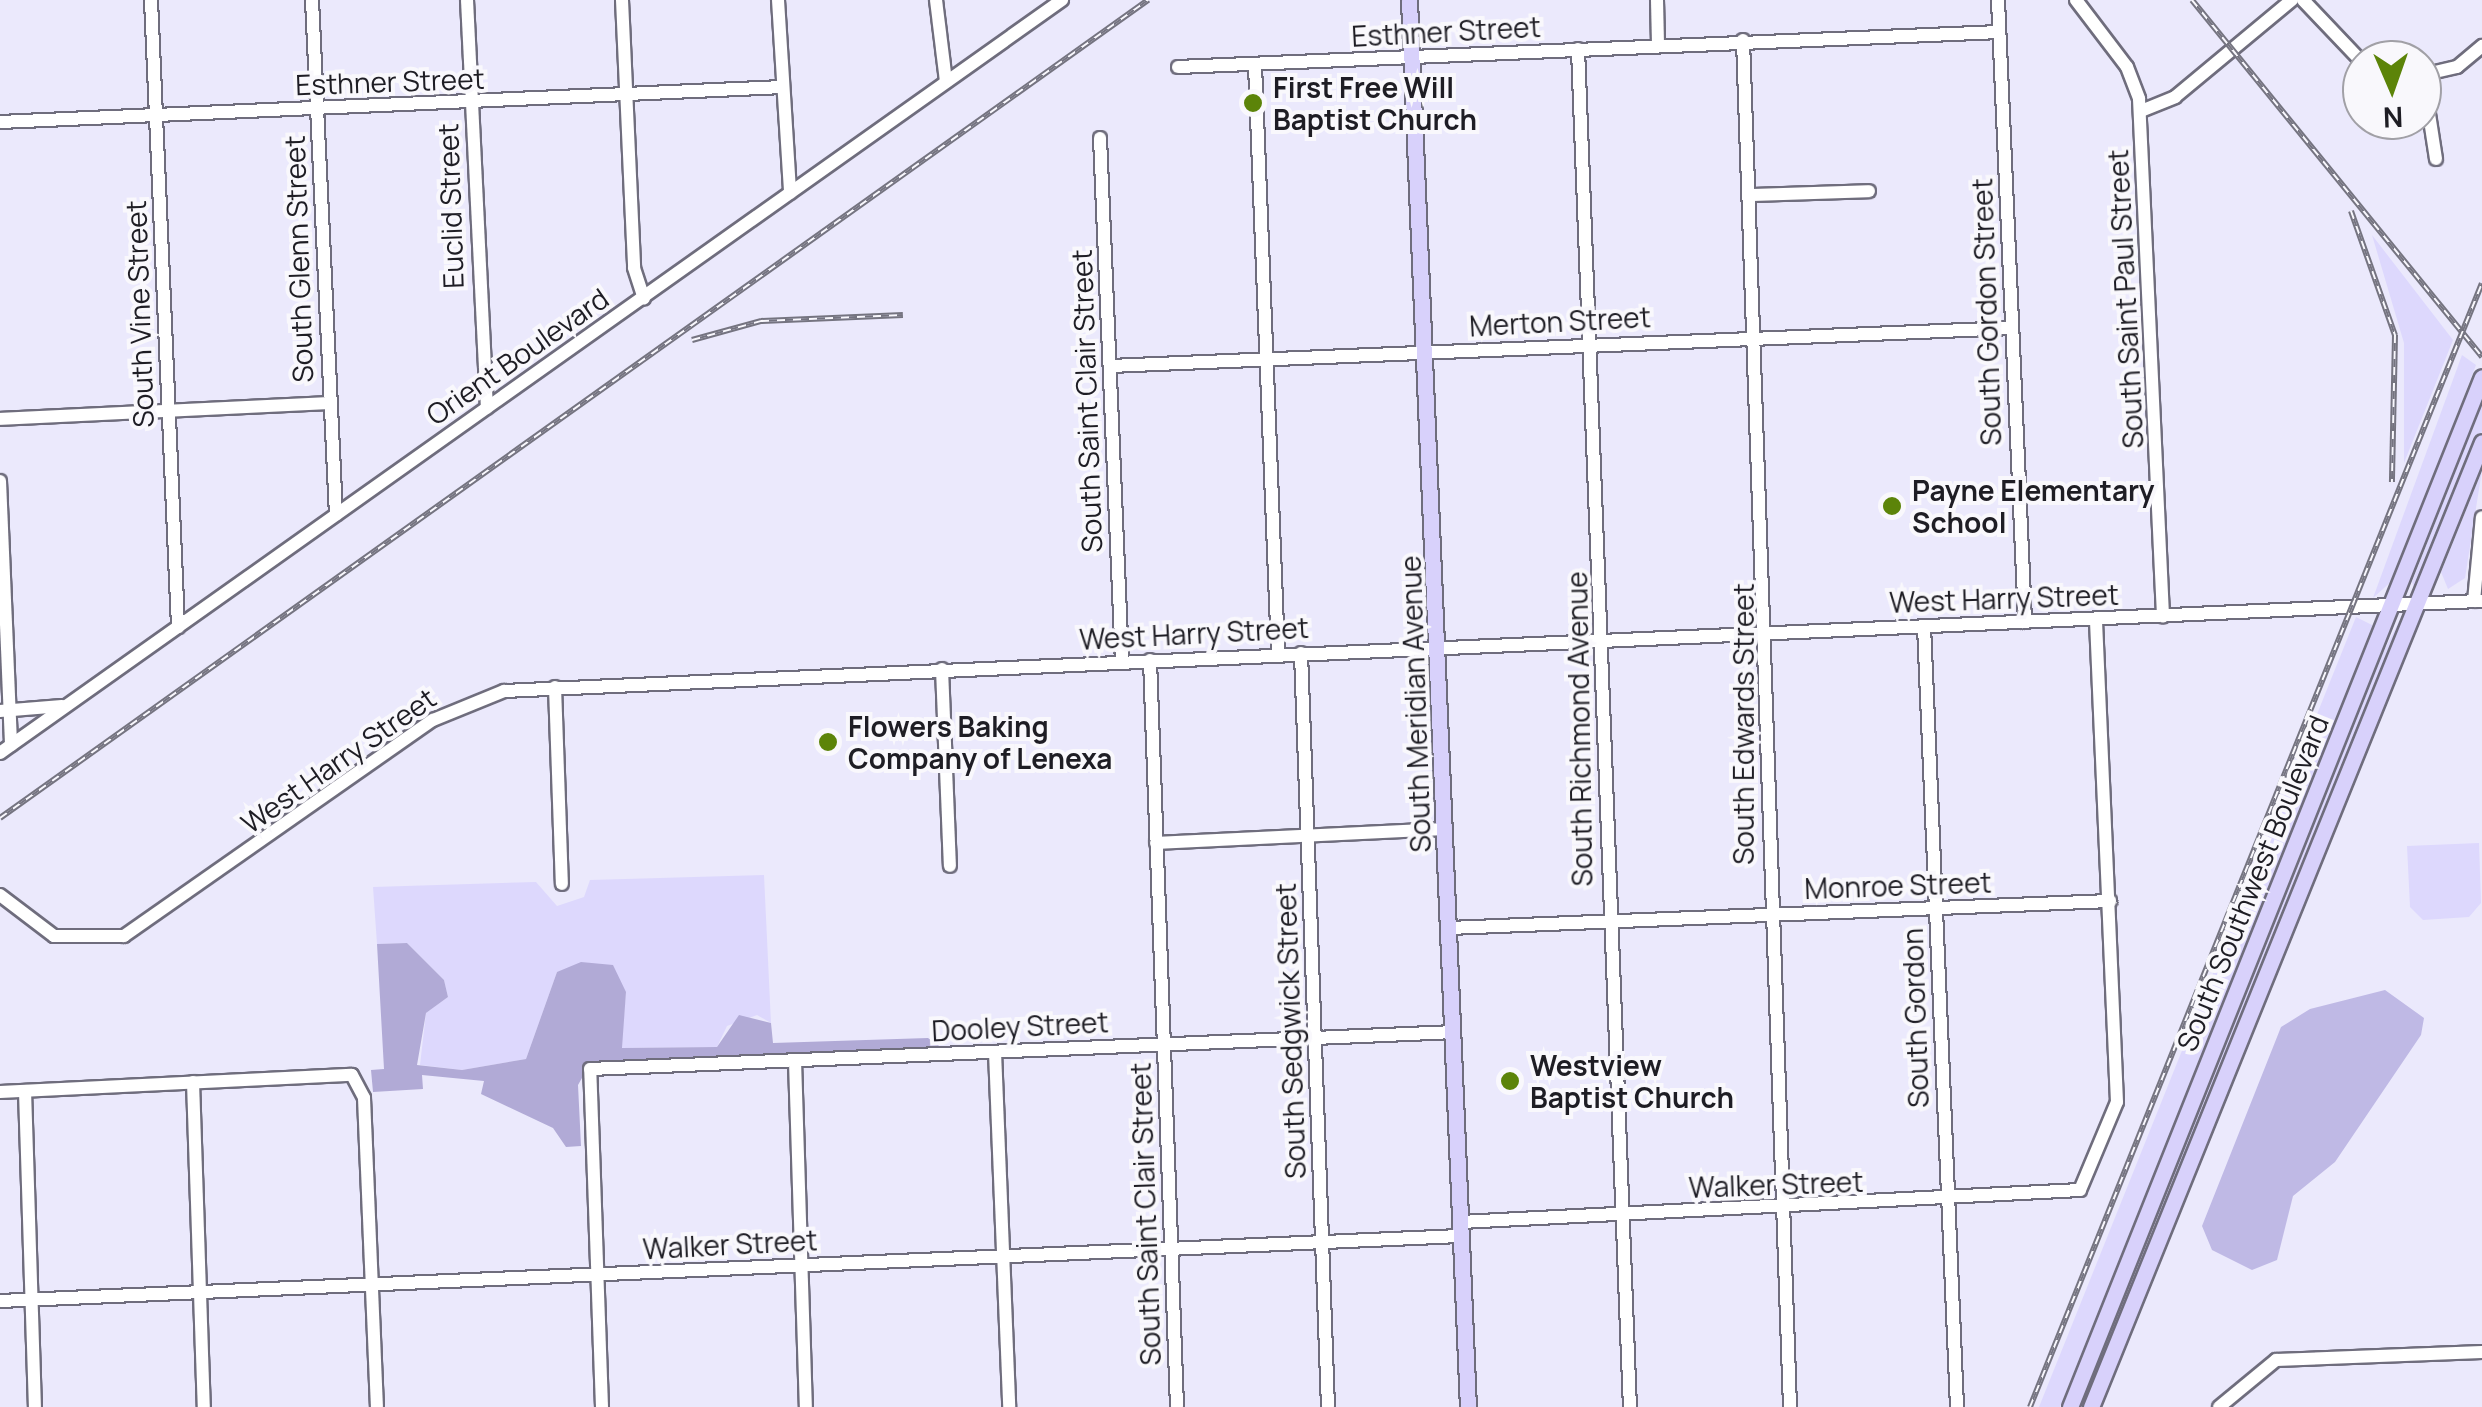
<!DOCTYPE html>
<style>
body{margin:0}
#map{position:relative;width:2482px;height:1407px;overflow:hidden;background:#ebe9fc;font-family:Manrope,sans-serif}
div>[style]{position:absolute}
[style*='--x']{left:calc(var(--x)*1px);top:calc(var(--y)*1px);width:calc(var(--w)*1px);rotate:calc(var(--a)*1deg)}
.green>*{inset:0;background:#ddd8fd}
.forest>*{inset:0;background:#b1aad6}
.water>*{inset:0;background:#bfb9e5}
.roads{filter:drop-shadow(2px 0 #6f6d7d) drop-shadow(-2px 0 #6f6d7d) drop-shadow(0 2px #6f6d7d) drop-shadow(0 -2px #6f6d7d)}
.minor>*{height:12px;margin:-6px;padding:0 6px;transform-origin:6px;border-radius:6px;background:#fff}
.major>*{height:15px;margin:-7.5px;padding:0 7.5px;transform-origin:7.5px;border-radius:7.5px;background:#d8d1fb}
.rail>*{height:6px;margin-top:-3px;transform-origin:0;background:repeating-linear-gradient(90deg,#f9f8fc 0 8px,#757480 0 16px);box-sizing:border-box;border-block:2px solid #757480}
.dots>*{width:28px;height:28px;translate:-50% -50%;box-sizing:border-box;border:5px solid #f9f8fc;border-radius:50%}
span{translate:-50% -50%;white-space:nowrap;text-align:center;line-height:1.15;-webkit-text-stroke:8px #f9f8fc;paint-order:stroke}
.street-label{font-size:28px;color:#1e1d24}
.poi-label{font-size:28px;color:#1e1d24;font-weight:700}
.left{translate:0 -50%;text-align:left}
.north{position:absolute;left:2342px;top:40px;width:100px;height:100px;box-sizing:border-box;background:#f9f8fc;border:2px solid #a1a0a6;border-radius:50%;rotate:178deg;font-size:28px;font-weight:700;line-height:40px;text-align:center;color:#1e1d24}
.north::after{content:'';display:block;margin:auto;width:35px;height:45px;background:#5c8409;clip-path:polygon(50% 0,100% 100%,50% 72%,0 100%)}
</style>
<div id="map">
<div class="green">
<i style="clip-path:polygon(2372px 235px,2453px 340px,2404px 463px,2404px 343px)"></i>
<i style="clip-path:polygon(2462px 355px,2476px 365px,2394px 579px,2373px 598px)"></i>
<i style="clip-path:polygon(2482px 402px,2482px 431px,2414px 588px,2412px 582px)"></i>
<i style="clip-path:polygon(2482px 470px,2465px 578px,2448px 589px,2441px 572px)"></i>
<i style="clip-path:polygon(2356px 617px,2376px 627px,2367px 654px,2060px 1407px,2039px 1407px)"></i>
<i style="clip-path:polygon(2399px 621px,2397px 642px,2083px 1407px,2364px 691px)"></i>
<i style="clip-path:polygon(2479px 843px,2481px 903px,2469px 917px,2423px 920px,2410px 907px,2407px 846px)"></i>
<i style="clip-path:polygon(764px 875px,771px 1023px,757px 1015px,727px 1026px,717px 1047px,621px 1048px,626px 992px,557px 972px,526px 1059px,462px 1070px,420px 1065px,426px 1013px,448px 997px,444px 980px,407px 943px,377px 944px,373px 887px,536px 882px,557px 906px,584px 897px,590px 880px)"></i>
</div>
<div class="forest">
<i style="clip-path:polygon(407px 943px,444px 980px,448px 997px,426px 1013px,417px 1065px,462px 1070px,526px 1059px,557px 972px,581px 962px,613px 965px,626px 992px,622px 1048px,717px 1047px,739px 1015px,771px 1023px,773px 1043px,928px 1038px,942px 1048px,591px 1062px,578px 1085px,581px 1146px,566px 1147px,553px 1128px,481px 1094px,484px 1081px,422px 1075px,423px 1089px,373px 1092px,371px 1070px,384px 1069px,377px 944px)"></i>
</div>
<div class="water">
<i style="clip-path:polygon(2385px 990px,2424px 1018px,2421px 1035px,2335px 1162px,2293px 1196px,2277px 1260px,2252px 1270px,2212px 1250px,2202px 1226px,2281px 1027px,2310px 1009px)"></i>
</div>
<div class="roads">
<div class="minor">
<i style="--x:151;--y:0;--w:628;--a:87.53"></i>
<i style="--x:312;--y:0;--w:515;--a:87.33"></i>
<i style="--x:467;--y:0;--w:408;--a:87.2"></i>
<i style="--x:622;--y:0;--w:268;--a:87.4"></i>
<i style="--x:634;--y:268;--w:32;--a:72"></i>
<i style="--x:778;--y:0;--w:193;--a:86.4"></i>
<i style="--x:936;--y:0;--w:82;--a:83"></i>
<i style="--x:1657;--y:0;--w:44;--a:88.7"></i>
<i style="--x:1998;--y:0;--w:623;--a:87.51"></i>
<i style="--x:2076;--y:0;--w:84;--a:52.7"></i>
<i style="--x:2127;--y:67;--w:34;--a:69"></i>
<i style="--x:2139;--y:99;--w:518;--a:87.34"></i>
<i style="--x:2303;--y:0;--w:86;--a:46.4"></i>
<i style="--x:1743;--y:40;--w:1368;--a:88.03"></i>
<i style="--x:1578;--y:49;--w:1359;--a:87.81"></i>
<i style="--x:1255;--y:65;--w:589;--a:87.76"></i>
<i style="--x:1178;--y:67;--w:822;--a:-2.44"></i>
<i style="--x:2422;--y:75;--w:36;--a:-13"></i>
<i style="--x:2457;--y:67;--w:33;--a:-40"></i>
<i style="--x:2423;--y:75;--w:85;--a:81.2"></i>
<i style="--x:2141;--y:111;--w:37;--a:-22"></i>
<i style="--x:2175;--y:97;--w:152;--a:-39.7"></i>
<i style="--x:0;--y:122;--w:783;--a:-2.56"></i>
<i style="--x:1100;--y:138;--w:524;--a:87.6"></i>
<i style="--x:1751;--y:195;--w:118;--a:-1.9"></i>
<i style="--x:1110;--y:366;--w:903;--a:-2.41"></i>
<i style="--x:0;--y:419;--w:329;--a:-2.8"></i>
<i style="--x:0;--y:481;--w:264;--a:87.6"></i>
<i style="--x:2474;--y:601;--w:84;--a:-84.6"></i>
<i style="--x:1924;--y:626;--w:782;--a:87.58"></i>
<i style="--x:1301;--y:653;--w:754;--a:87.95"></i>
<i style="--x:1150;--y:660;--w:747;--a:87.93"></i>
<i style="--x:942;--y:669;--w:197;--a:87.7"></i>
<i style="--x:555;--y:687;--w:197;--a:88"></i>
<i style="--x:0;--y:711;--w:62;--a:-4.6"></i>
<i style="--x:0;--y:753;--w:1302;--a:-35.34"></i>
<i style="--x:1156;--y:843;--w:288;--a:-2.8"></i>
<i style="--x:0;--y:895;--w:68;--a:37.2"></i>
<i style="--x:54;--y:936;--w:70;--a:0"></i>
<i style="--x:124;--y:936;--w:377;--a:-35"></i>
<i style="--x:433;--y:720;--w:77;--a:-22.2"></i>
<i style="--x:504;--y:691;--w:1980;--a:-2.61"></i>
<i style="--x:1449;--y:928;--w:662;--a:-2.34"></i>
<i style="--x:995;--y:1052;--w:355;--a:87.7"></i>
<i style="--x:795;--y:1061;--w:346;--a:88.2"></i>
<i style="--x:193;--y:1082;--w:325;--a:88.1"></i>
<i style="--x:25;--y:1091;--w:316;--a:88.2"></i>
<i style="--x:0;--y:1092;--w:352;--a:-2.8"></i>
<i style="--x:352;--y:1075;--w:26;--a:62"></i>
<i style="--x:364;--y:1098;--w:309;--a:87.6"></i>
<i style="--x:1461;--y:1222;--w:620;--a:-2.96"></i>
<i style="--x:2080;--y:1190;--w:95;--a:-67.2"></i>
<i style="--x:2117;--y:1102;--w:483;--a:-92.5"></i>
<i style="--x:0;--y:1301;--w:1463;--a:-2.55"></i>
<i style="--x:602;--y:1407;--w:338;--a:-92"></i>
<i style="--x:590;--y:1069;--w:864;--a:-2.45"></i>
<i style="--x:2219;--y:1407;--w:74;--a:-39.5"></i>
<i style="--x:2276;--y:1360;--w:206;--a:-2.2"></i>
</div>
<div class="major">
<i style="--x:1409;--y:0;--w:1408;--a:87.6"></i>
<i style="--x:2070;--y:1407;--w:1109;--a:-68.2"></i>
<i style="--x:2091;--y:1407;--w:1041;--a:-67.94"></i>
</div>
</div>
<div class="rail">
<i style="--x:2192;--y:0;--w:460;--a:50.9"></i>
<i style="--x:2351;--y:211;--w:132;--a:70.5"></i>
<i style="--x:2395;--y:335;--w:147;--a:91.2"></i>
<i style="--x:692;--y:340;--w:72;--a:-15.4"></i>
<i style="--x:761;--y:321;--w:142;--a:-2.4"></i>
<i style="--x:0;--y:818;--w:1410;--a:-35.47"></i>
<i style="--x:2030;--y:1407;--w:1211;--a:-68.09"></i>
</div>
<div class="dots">
<i style="left:1253px;top:103px;background:#5c8409"></i>
<i style="left:1892px;top:506px;background:#5c8409"></i>
<i style="left:828px;top:742px;background:#5c8409"></i>
<i style="left:1510px;top:1081px;background:#5c8409"></i>
</div>
<div class="street-label">
<span style="left:1446px;top:31px;rotate:-3deg">Esthner Street</span>
<span style="left:390px;top:81px;rotate:-2deg">Esthner Street</span>
<span style="left:450px;top:206px;rotate:-92deg">Euclid Street</span>
<span style="left:298px;top:259px;rotate:-92deg">South Glenn Street</span>
<span style="left:2125px;top:299px;rotate:-93deg">South Saint Paul Street</span>
<span style="left:1986px;top:312px;rotate:-92deg">South Gordon Street</span>
<span style="left:139px;top:314px;rotate:-92deg">South Vine Street</span>
<span style="left:1560px;top:321px;rotate:-3deg">Merton Street</span>
<span style="left:517px;top:356px;rotate:-35deg">Orient Boulevard</span>
<span style="left:1086px;top:401px;rotate:-92deg">South Saint Clair Street</span>
<span style="left:2004px;top:598px;rotate:-2deg">West Harry Street</span>
<span style="left:1194px;top:633px;rotate:-3deg">West Harry Street</span>
<span style="left:1415px;top:704px;rotate:-92deg">South Meridian Avenue</span>
<span style="left:1743px;top:724px;rotate:-90deg">South Edwards Street</span>
<span style="left:1579px;top:729px;rotate:-91deg">South Richmond Avenue</span>
<span style="left:338px;top:760px;rotate:-35deg">West Harry Street</span>
<span style="left:2252px;top:883px;rotate:-68deg">South Southwest Boulevard</span>
<span style="left:1898px;top:885px;rotate:-2deg">Monroe Street</span>
<span style="left:1915px;top:1018px;rotate:-92deg">South Gordon</span>
<span style="left:1020px;top:1026px;rotate:-3deg">Dooley Street</span>
<span style="left:1290px;top:1031px;rotate:-92deg">South Sedgwick Street</span>
<span style="left:1776px;top:1184px;rotate:-2deg">Walker Street</span>
<span style="left:1145px;top:1214px;rotate:-92deg">South Saint Clair Street</span>
<span style="left:730px;top:1244px;rotate:-3deg">Walker Street</span>
</div>
<div class="poi-label">
<span class="left" style="left:1273px;top:103px">First Free Will<br>Baptist Church</span>
<span class="left" style="left:1912px;top:506px">Payne Elementary<br>School</span>
<span class="left" style="left:848px;top:742px">Flowers Baking<br>Company of Lenexa</span>
<span class="left" style="left:1530px;top:1081px">Westview<br>Baptist Church</span>
</div>
<div class="north">N</div>
</div>
